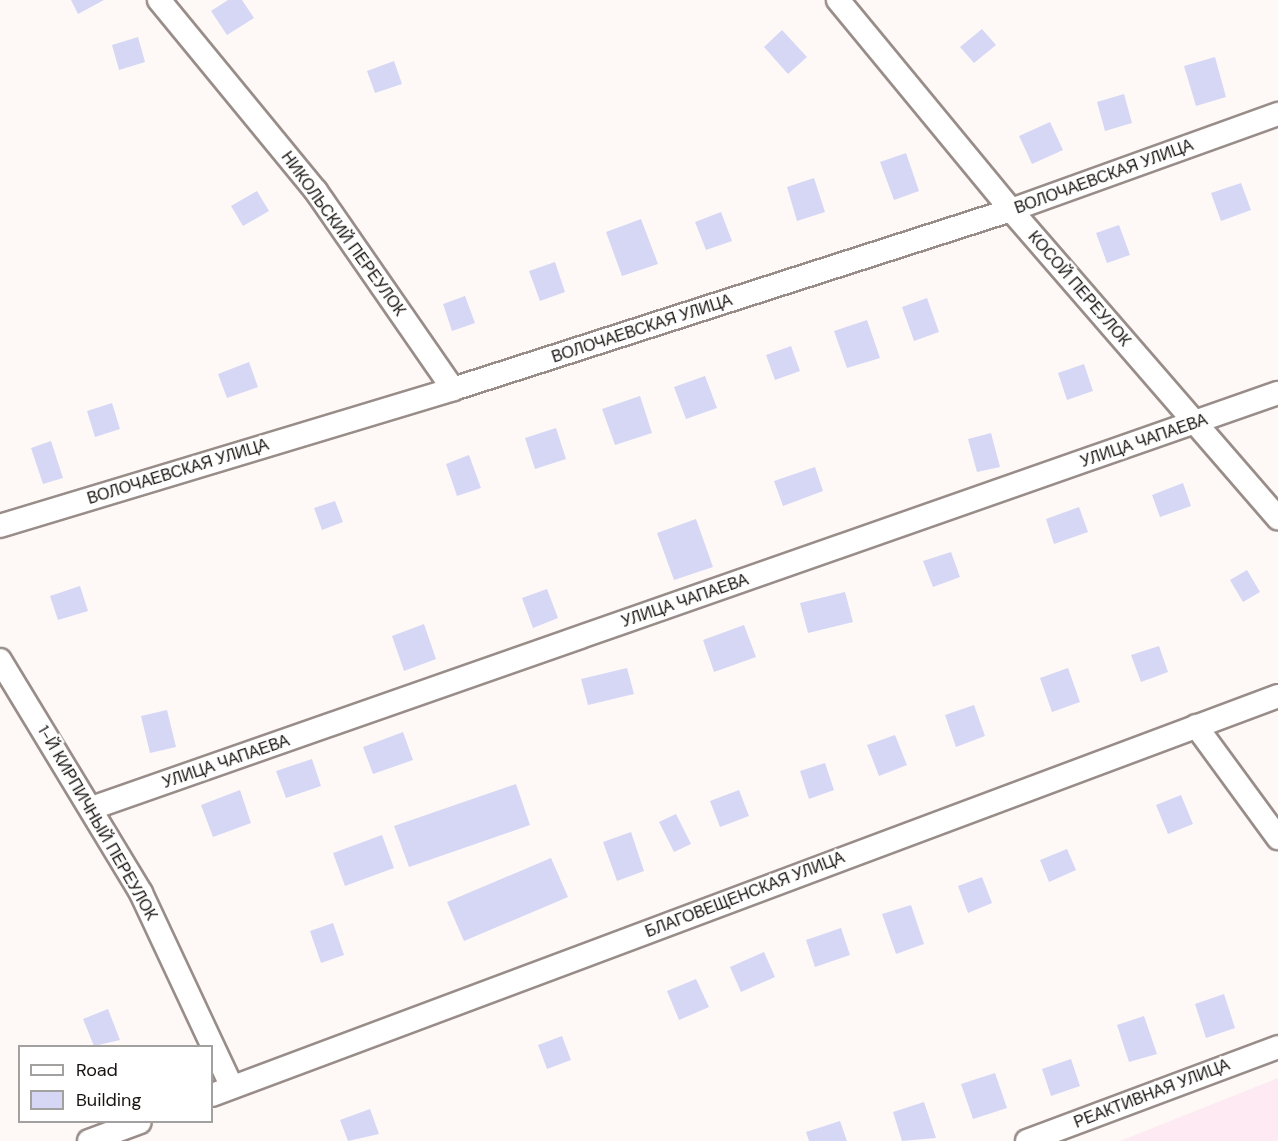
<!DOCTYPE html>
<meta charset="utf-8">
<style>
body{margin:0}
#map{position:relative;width:1278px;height:1141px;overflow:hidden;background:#fef9f7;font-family:"DM Sans",sans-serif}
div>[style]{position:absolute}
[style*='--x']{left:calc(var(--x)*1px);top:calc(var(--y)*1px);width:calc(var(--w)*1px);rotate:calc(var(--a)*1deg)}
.industrial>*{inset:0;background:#feeaf2}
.building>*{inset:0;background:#d5d7f5}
.roads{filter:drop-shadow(2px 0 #998d89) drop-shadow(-2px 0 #998d89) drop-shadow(0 2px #998d89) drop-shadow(0 -2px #998d89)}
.street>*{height:22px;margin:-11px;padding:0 11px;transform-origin:11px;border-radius:11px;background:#fff}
span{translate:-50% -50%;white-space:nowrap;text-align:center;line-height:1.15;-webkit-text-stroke:4.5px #fff;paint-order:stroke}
.street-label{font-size:16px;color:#171311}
.legend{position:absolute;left:18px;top:1045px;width:195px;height:78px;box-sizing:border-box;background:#fff;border:2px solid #a2a1a0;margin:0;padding:8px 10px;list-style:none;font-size:18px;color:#171311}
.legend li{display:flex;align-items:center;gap:12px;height:30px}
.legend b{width:30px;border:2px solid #a2a1a0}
</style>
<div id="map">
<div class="industrial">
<i style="clip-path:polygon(1278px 1078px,1278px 1141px,1120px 1141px)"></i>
</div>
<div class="building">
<i style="clip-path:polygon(71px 0,104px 0,78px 14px)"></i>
<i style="clip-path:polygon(228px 0,242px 0,254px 18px,227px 35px,211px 11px)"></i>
<i style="clip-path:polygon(982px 29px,996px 45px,974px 63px,960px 47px)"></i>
<i style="clip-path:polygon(782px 30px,807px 57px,788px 74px,764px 47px)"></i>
<i style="clip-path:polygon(138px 37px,145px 62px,119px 70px,112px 45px)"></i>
<i style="clip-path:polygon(1215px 57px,1226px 97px,1196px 106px,1184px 66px)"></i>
<i style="clip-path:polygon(394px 61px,402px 84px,375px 93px,367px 71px)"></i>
<i style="clip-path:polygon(1124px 94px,1132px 123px,1105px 131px,1097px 102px)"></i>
<i style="clip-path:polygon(1050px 122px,1063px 150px,1032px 164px,1019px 136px)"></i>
<i style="clip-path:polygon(906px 153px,919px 191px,894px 200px,880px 162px)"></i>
<i style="clip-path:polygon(814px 178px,825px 212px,797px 221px,787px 187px)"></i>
<i style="clip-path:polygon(1241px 183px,1251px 210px,1221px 221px,1211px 193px)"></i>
<i style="clip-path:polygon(257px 191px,269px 211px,243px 226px,231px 206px)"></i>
<i style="clip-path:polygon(721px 212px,732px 241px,706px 250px,695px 222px)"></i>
<i style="clip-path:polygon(641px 219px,658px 264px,622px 276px,606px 232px)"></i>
<i style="clip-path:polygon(1119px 225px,1130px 255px,1107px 263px,1096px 233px)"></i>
<i style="clip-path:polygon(555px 262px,565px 292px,540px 301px,529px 271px)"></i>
<i style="clip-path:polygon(465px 296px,475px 323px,452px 331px,443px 304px)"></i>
<i style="clip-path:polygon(927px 298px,939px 332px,914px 341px,902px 307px)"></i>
<i style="clip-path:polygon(867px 320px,880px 358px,847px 368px,834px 331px)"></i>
<i style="clip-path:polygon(791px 346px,800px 371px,775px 380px,766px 355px)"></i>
<i style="clip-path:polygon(249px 362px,258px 387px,227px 398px,218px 374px)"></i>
<i style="clip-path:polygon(1084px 364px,1093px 391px,1067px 400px,1058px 373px)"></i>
<i style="clip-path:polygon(705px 376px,717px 408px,686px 419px,674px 387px)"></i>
<i style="clip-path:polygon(640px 396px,652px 433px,615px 445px,602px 409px)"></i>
<i style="clip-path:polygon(112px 403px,120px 429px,95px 437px,87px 411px)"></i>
<i style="clip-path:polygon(556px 428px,566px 459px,535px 469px,525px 438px)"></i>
<i style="clip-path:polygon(991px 433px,1000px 467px,977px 472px,968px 439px)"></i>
<i style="clip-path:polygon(51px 441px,63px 478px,43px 484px,31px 448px)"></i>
<i style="clip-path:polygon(469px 455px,481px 488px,457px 496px,446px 464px)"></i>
<i style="clip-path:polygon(815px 467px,823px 491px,783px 506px,774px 481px)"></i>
<i style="clip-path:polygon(1183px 483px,1191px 506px,1160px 517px,1152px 495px)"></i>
<i style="clip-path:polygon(335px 501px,343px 522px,322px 530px,314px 508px)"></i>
<i style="clip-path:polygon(1079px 507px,1088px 532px,1054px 544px,1046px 519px)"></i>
<i style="clip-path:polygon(696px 519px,713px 567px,674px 580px,657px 533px)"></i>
<i style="clip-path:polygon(951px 552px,960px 577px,933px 587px,923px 561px)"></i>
<i style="clip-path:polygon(1247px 570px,1260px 592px,1243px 602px,1230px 580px)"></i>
<i style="clip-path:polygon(80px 586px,88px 611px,58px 620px,50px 596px)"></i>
<i style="clip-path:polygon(547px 589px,558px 618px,533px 628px,522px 598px)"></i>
<i style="clip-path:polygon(845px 592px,853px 622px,808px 633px,800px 603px)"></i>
<i style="clip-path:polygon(424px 624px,436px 659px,404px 671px,392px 636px)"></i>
<i style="clip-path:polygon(744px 625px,756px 657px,714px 672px,703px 640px)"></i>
<i style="clip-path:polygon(1159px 646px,1168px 672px,1141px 682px,1131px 655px)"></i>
<i style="clip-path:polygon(627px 668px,634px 694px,588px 705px,581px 679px)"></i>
<i style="clip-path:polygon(1068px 668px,1080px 702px,1052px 712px,1040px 678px)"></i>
<i style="clip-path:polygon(974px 705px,985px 736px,956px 747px,945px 715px)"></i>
<i style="clip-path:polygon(167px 710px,176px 747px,150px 753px,141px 716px)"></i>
<i style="clip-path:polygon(403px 732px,413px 760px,373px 774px,363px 747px)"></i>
<i style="clip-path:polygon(895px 735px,907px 765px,879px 776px,867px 745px)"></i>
<i style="clip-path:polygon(312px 759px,321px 786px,286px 798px,276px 771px)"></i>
<i style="clip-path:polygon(825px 763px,834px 790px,809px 799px,800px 771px)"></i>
<i style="clip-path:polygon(516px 784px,530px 825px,409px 867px,394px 826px)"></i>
<i style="clip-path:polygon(240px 790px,251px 823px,213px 837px,201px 805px)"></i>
<i style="clip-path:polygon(739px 790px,749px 816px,720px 827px,710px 801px)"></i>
<i style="clip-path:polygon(1181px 795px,1193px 824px,1168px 834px,1156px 805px)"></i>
<i style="clip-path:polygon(676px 814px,691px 844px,674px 852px,659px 822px)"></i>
<i style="clip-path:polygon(631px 832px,644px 871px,617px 881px,603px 842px)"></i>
<i style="clip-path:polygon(382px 835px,394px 868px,345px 886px,333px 853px)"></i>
<i style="clip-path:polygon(1067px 849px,1076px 870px,1049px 882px,1040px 860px)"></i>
<i style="clip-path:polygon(551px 858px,568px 897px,464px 941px,447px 902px)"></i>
<i style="clip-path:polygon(982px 877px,992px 903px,968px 913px,958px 886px)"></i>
<i style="clip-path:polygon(911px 905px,924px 944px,896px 954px,882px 914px)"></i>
<i style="clip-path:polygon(333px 923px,344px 955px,321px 963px,310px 931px)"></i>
<i style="clip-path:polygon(841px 928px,850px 955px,815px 967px,806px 940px)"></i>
<i style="clip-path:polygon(764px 952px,775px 977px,741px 992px,730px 967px)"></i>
<i style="clip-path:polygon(696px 979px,709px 1007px,679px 1020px,667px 991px)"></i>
<i style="clip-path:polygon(1224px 994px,1235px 1028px,1206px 1038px,1195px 1004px)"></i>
<i style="clip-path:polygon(108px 1009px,120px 1040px,94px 1046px,83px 1019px)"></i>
<i style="clip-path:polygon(1144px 1016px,1157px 1054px,1129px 1062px,1117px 1025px)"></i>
<i style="clip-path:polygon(562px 1036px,571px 1060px,547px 1069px,538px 1045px)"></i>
<i style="clip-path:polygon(1071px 1059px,1080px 1086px,1051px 1096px,1042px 1069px)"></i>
<i style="clip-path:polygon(995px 1073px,1007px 1108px,973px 1119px,961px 1084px)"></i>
<i style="clip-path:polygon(924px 1102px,936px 1138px,902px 1141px,893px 1112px)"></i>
<i style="clip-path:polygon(370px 1109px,379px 1134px,348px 1141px,340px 1120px)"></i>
<i style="clip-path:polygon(840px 1121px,847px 1141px,809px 1141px,806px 1132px)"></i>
</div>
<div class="roads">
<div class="street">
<i style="--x:159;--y:0;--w:247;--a:50.6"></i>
<i style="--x:316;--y:191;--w:241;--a:55.3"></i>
<i style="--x:838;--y:0;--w:272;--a:50.5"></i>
<i style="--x:1011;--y:210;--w:408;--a:49.1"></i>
<i style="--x:0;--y:526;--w:473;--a:-16.8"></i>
<i style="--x:453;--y:389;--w:586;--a:-17.79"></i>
<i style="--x:1011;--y:210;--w:284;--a:-19.8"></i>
<i style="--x:0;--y:660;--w:272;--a:58.8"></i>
<i style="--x:141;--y:893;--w:214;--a:64.9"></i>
<i style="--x:1196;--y:726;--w:139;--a:53.8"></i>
<i style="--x:92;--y:808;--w:1257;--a:-19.29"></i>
<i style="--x:212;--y:1095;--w:1138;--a:-20.52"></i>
<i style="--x:89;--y:1141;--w:54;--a:-20.4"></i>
<i style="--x:1027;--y:1141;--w:268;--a:-20.5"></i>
</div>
</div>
<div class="street-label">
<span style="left:1104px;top:177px;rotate:-20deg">ВОЛОЧАЕВСКАЯ УЛИЦА</span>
<span style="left:343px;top:234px;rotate:54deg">НИКОЛЬСКИЙ ПЕРЕУЛОК</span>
<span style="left:1079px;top:289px;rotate:49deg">КОСОЙ ПЕРЕУЛОК</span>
<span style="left:642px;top:329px;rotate:-18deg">ВОЛОЧАЕВСКАЯ УЛИЦА</span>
<span style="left:1144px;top:441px;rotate:-19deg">УЛИЦА ЧАПАЕВА</span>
<span style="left:178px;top:472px;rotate:-17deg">ВОЛОЧАЕВСКАЯ УЛИЦА</span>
<span style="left:685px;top:601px;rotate:-19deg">УЛИЦА ЧАПАЕВА</span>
<span style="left:226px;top:762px;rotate:-19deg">УЛИЦА ЧАПАЕВА</span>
<span style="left:97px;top:823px;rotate:60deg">1-Й КИРПИЧНЫЙ ПЕРЕУЛОК</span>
<span style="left:745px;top:895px;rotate:-21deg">БЛАГОВЕЩЕНСКАЯ УЛИЦА</span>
<span style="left:1152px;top:1094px;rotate:-21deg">РЕАКТИВНАЯ УЛИЦА</span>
</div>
<ul class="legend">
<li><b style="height:8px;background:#fff"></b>Road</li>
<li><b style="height:16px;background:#d5d7f5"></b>Building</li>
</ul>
</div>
